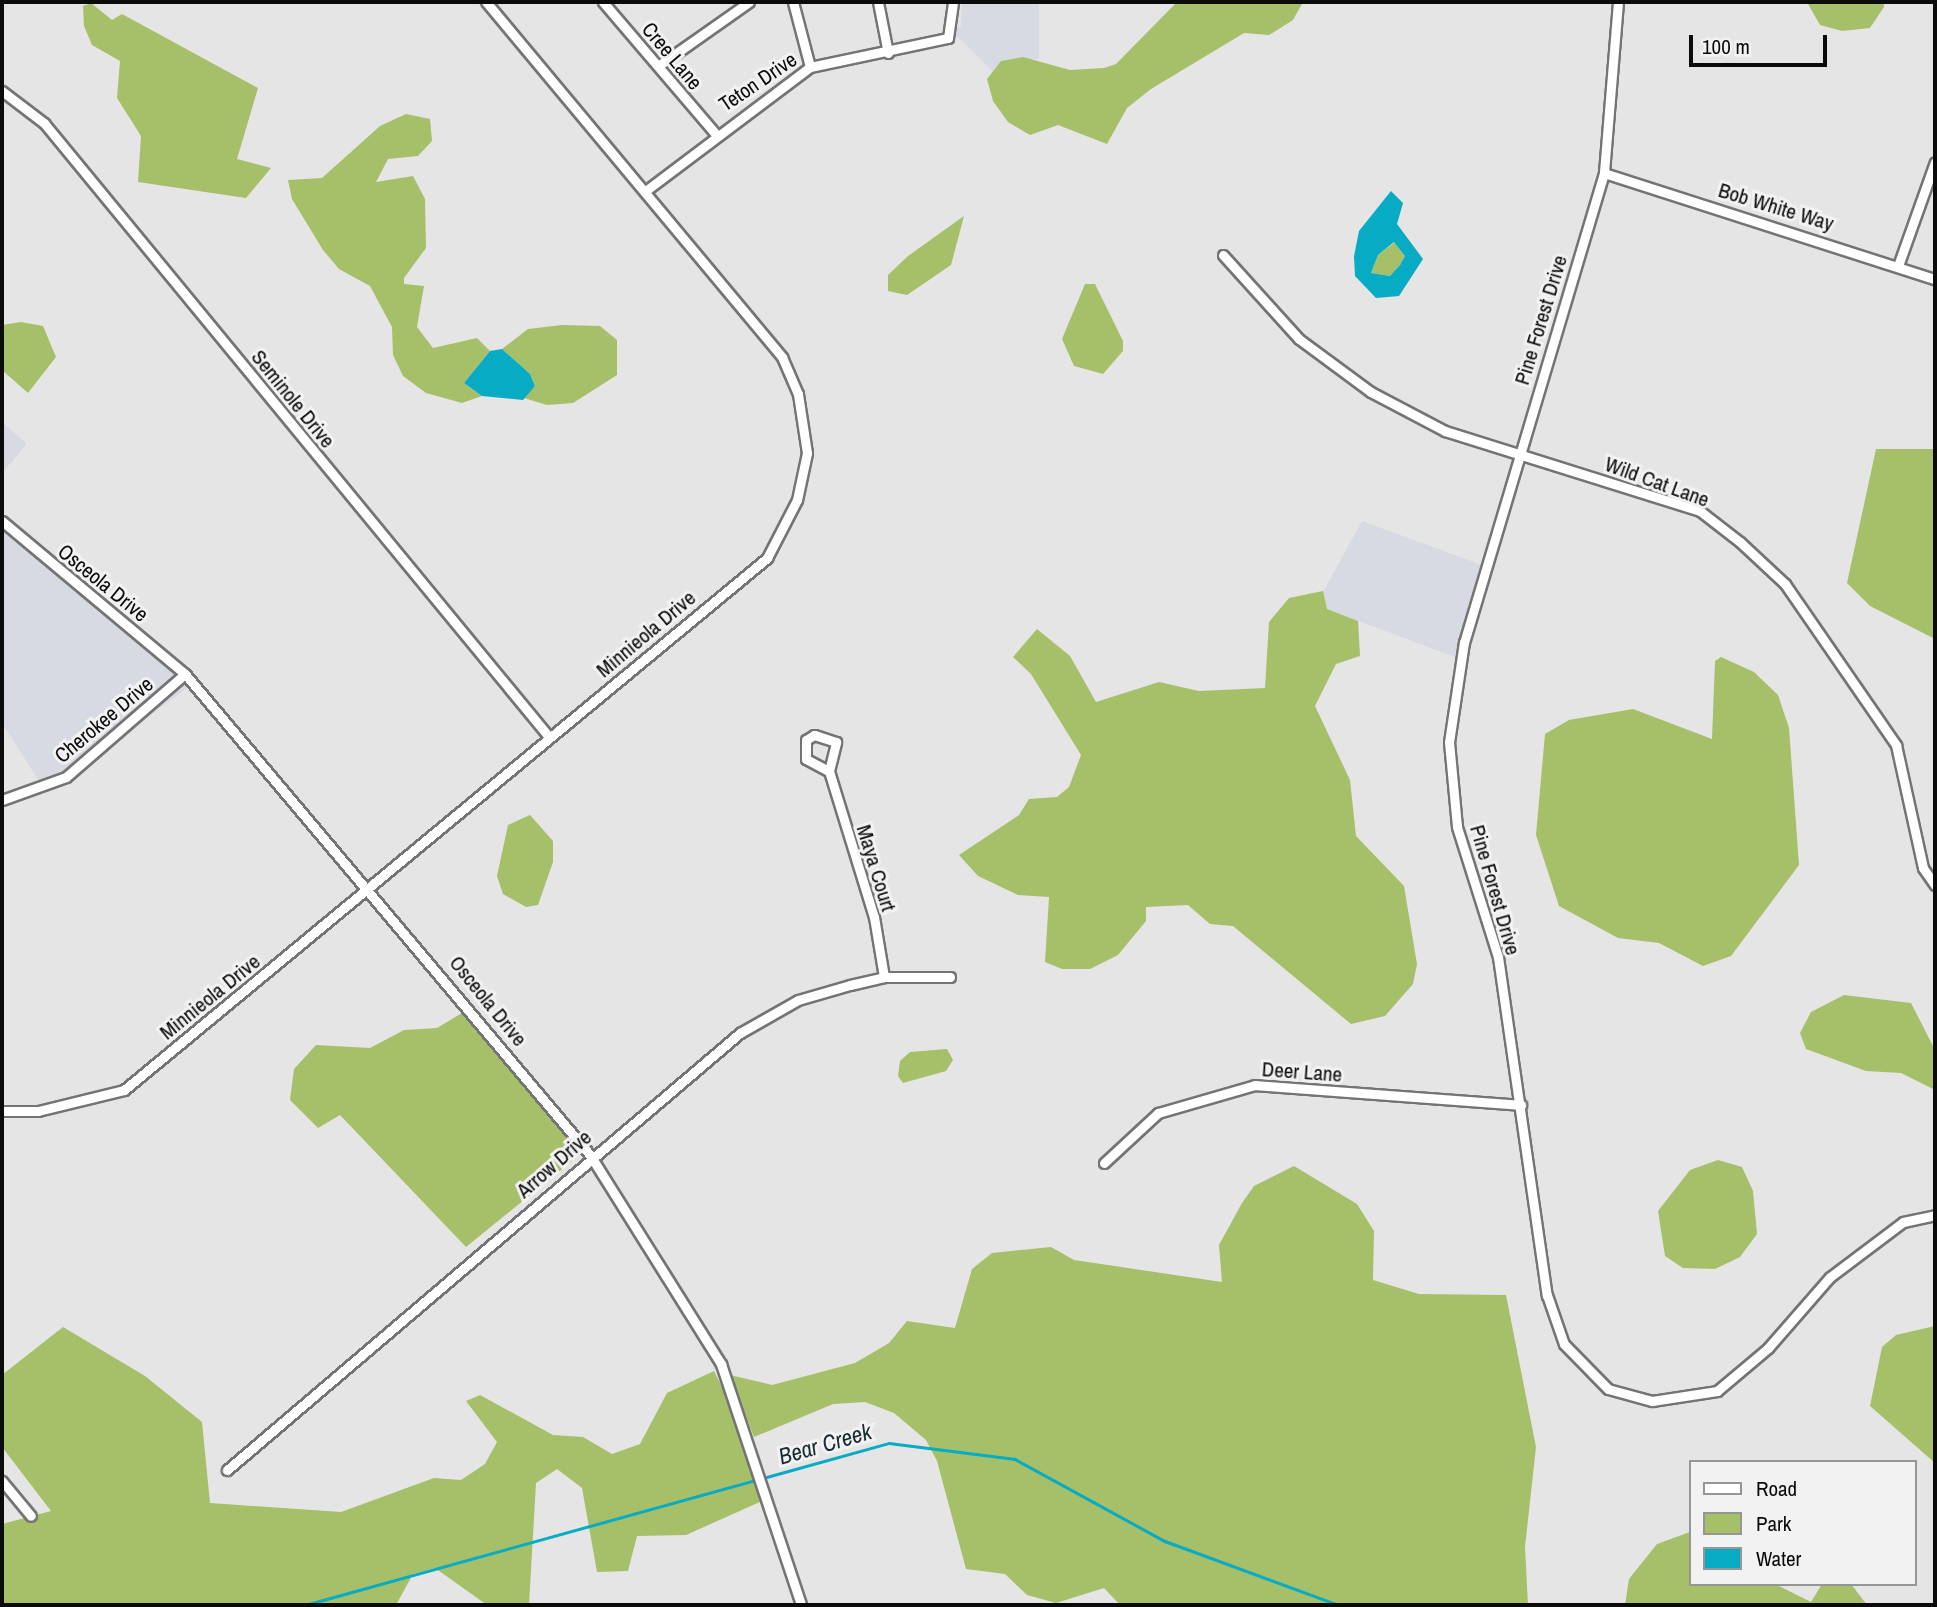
<!DOCTYPE html>
<style>
body{margin:0}
#map{position:relative;width:1937px;height:1607px;overflow:hidden;background:#e5e5e6;font-family:"Archivo Narrow",sans-serif}
div>[style]{position:absolute}
[style*='--x']{left:calc(var(--x)*1px);top:calc(var(--y)*1px);width:calc(var(--w)*1px);rotate:calc(var(--a)*1deg)}
.built>*{inset:0;background:#d8dae3}
.green>*{inset:0;background:#a6bf69}
.water>*{inset:0;background:#07abc3}
.stream>*{height:2.5px;margin:-1.25px;padding:0 1.25px;transform-origin:1.25px;border-radius:1.25px;background:#07abc3}
.roads{filter:drop-shadow(2px 0 #747475) drop-shadow(-2px 0 #747475) drop-shadow(0 2px #747475) drop-shadow(0 -2px #747475)}
.minor>*{height:9px;margin:-4.5px;padding:0 4.5px;transform-origin:4.5px;border-radius:4.5px;background:#fff}
span{translate:-50% -50%;white-space:nowrap;text-align:center;line-height:1.15;-webkit-text-stroke:6px #f2f2f3;paint-order:stroke}
.street-label{font-size:21px;color:#0b0b0c}
.water-label{font-size:23px;color:#172e32;font-style:italic}
.frame{position:absolute;inset:0;border:4px solid #0b0b0c;pointer-events:none}
.legend{position:absolute;left:1689px;top:1460px;width:228px;height:126px;box-sizing:border-box;background:#f2f2f3;border:2px solid #969697;margin:0;padding:9px 12px;list-style:none;font-size:21px;color:#0b0b0c}
.legend li{display:flex;align-items:center;gap:14px;height:35px}
.legend b{width:35px;border:2px solid #969697}
.scale{position:absolute;left:1689px;top:35px;width:138px;height:32px;box-sizing:border-box;border:4px solid #0b0b0c;border-top:0;padding-left:9px;font-size:21px;line-height:24px;white-space:nowrap;color:#0b0b0c;-webkit-text-stroke:5px #f2f2f3;paint-order:stroke}
</style>
<div id="map">
<div class="built">
<i style="clip-path:polygon(962px 2px,1039px 2px,1039px 59px,1001px 61px,993px 72px,952px 31px,961px 26px)"></i>
<i style="clip-path:polygon(2px 422px,27px 444px,2px 473px)"></i>
<i style="clip-path:polygon(1362px 521px,1490px 568px,1463px 660px,1327px 609px,1323px 592px)"></i>
<i style="clip-path:polygon(2px 528px,190px 686px,46px 792px,2px 723px)"></i>
</div>
<div class="green">
<i style="clip-path:polygon(1177px 2px,1303px 2px,1293px 20px,1269px 35px,1244px 33px,1151px 89px,1127px 108px,1107px 144px,1058px 125px,1030px 135px,1008px 122px,993px 101px,987px 79px,1001px 61px,1023px 57px,1070px 70px,1104px 68px,1116px 64px)"></i>
<i style="clip-path:polygon(1807px 2px,1884px 2px,1884px 7px,1870px 28px,1842px 31px,1820px 25px)"></i>
<i style="clip-path:polygon(91px 3px,112px 20px,122px 14px,258px 88px,237px 159px,271px 168px,246px 198px,138px 182px,141px 136px,117px 98px,120px 61px,92px 45px,84px 26px,83px 6px)"></i>
<i style="clip-path:polygon(406px 114px,430px 119px,432px 141px,418px 156px,388px 159px,376px 182px,413px 176px,425px 199px,426px 248px,404px 278px,404px 284px,424px 286px,417px 327px,433px 348px,477px 338px,490px 351px,464px 383px,482px 396px,462px 403px,426px 393px,403px 376px,393px 355px,392px 327px,370px 286px,339px 269px,323px 250px,292px 199px,288px 180px,322px 178px,380px 126px)"></i>
<i style="clip-path:polygon(964px 216px,951px 265px,907px 295px,888px 291px,888px 275px,908px 256px)"></i>
<i style="clip-path:polygon(1395px 242px,1405px 256px,1400px 265px,1390px 276px,1371px 273px,1378px 255px)"></i>
<i style="clip-path:polygon(1085px 284px,1095px 284px,1123px 341px,1123px 351px,1103px 374px,1074px 366px,1062px 339px)"></i>
<i style="clip-path:polygon(21px 322px,43px 326px,56px 357px,28px 393px,2px 370px,2px 325px)"></i>
<i style="clip-path:polygon(562px 325px,600px 326px,617px 340px,617px 375px,573px 403px,547px 405px,524px 398px,535px 386px,530px 374px,502px 349px,528px 329px)"></i>
<i style="clip-path:polygon(1876px 449px,1935px 449px,1935px 639px,1870px 606px,1847px 583px)"></i>
<i style="clip-path:polygon(1323px 591px,1327px 609px,1358px 621px,1360px 656px,1336px 664px,1315px 706px,1350px 780px,1356px 836px,1404px 886px,1417px 964px,1413px 984px,1385px 1016px,1351px 1024px,1233px 926px,1210px 924px,1188px 905px,1146px 907px,1146px 921px,1118px 955px,1090px 969px,1062px 969px,1045px 962px,1049px 897px,1018px 895px,978px 876px,959px 855px,1019px 815px,1029px 799px,1057px 797px,1069px 787px,1081px 755px,1031px 674px,1013px 657px,1037px 629px,1070px 656px,1096px 702px,1159px 682px,1199px 691px,1265px 688px,1269px 622px,1289px 598px)"></i>
<i style="clip-path:polygon(1721px 657px,1754px 672px,1778px 695px,1789px 728px,1799px 865px,1731px 956px,1703px 966px,1659px 943px,1618px 938px,1559px 906px,1536px 835px,1545px 734px,1569px 720px,1633px 709px,1712px 739px,1715px 661px)"></i>
<i style="clip-path:polygon(530px 815px,553px 841px,553px 862px,538px 905px,526px 907px,503px 894px,497px 876px,508px 825px)"></i>
<i style="clip-path:polygon(1844px 995px,1911px 1003px,1935px 1050px,1935px 1090px,1901px 1073px,1866px 1071px,1806px 1049px,1800px 1033px,1811px 1012px)"></i>
<i style="clip-path:polygon(467px 1010px,582px 1153px,466px 1247px,340px 1115px,318px 1128px,290px 1100px,294px 1069px,316px 1045px,370px 1048px,404px 1030px,437px 1028px)"></i>
<i style="clip-path:polygon(947px 1049px,953px 1060px,946px 1071px,903px 1083px,898px 1076px,900px 1061px,910px 1052px)"></i>
<i style="clip-path:polygon(1718px 1160px,1742px 1167px,1753px 1191px,1757px 1234px,1740px 1257px,1715px 1269px,1683px 1268px,1665px 1256px,1658px 1211px,1690px 1170px)"></i>
<i style="clip-path:polygon(1294px 1166px,1357px 1204px,1374px 1231px,1373px 1280px,1419px 1294px,1506px 1295px,1536px 1447px,1525px 1547px,1528px 1605px,1120px 1605px,1104px 1588px,1056px 1603px,1027px 1595px,1005px 1574px,966px 1569px,937px 1461px,926px 1440px,894px 1413px,865px 1402px,833px 1404px,754px 1437px,730px 1375px,772px 1385px,855px 1363px,889px 1343px,907px 1321px,955px 1328px,972px 1269px,992px 1253px,1051px 1247px,1074px 1260px,1222px 1282px,1219px 1245px,1242px 1203px,1254px 1186px)"></i>
<i style="clip-path:polygon(1935px 1326px,1935px 1463px,1870px 1406px,1882px 1347px,1896px 1335px)"></i>
<i style="clip-path:polygon(63px 1327px,145px 1376px,202px 1422px,210px 1503px,341px 1512px,434px 1478px,461px 1480px,485px 1464px,497px 1442px,466px 1401px,480px 1395px,553px 1435px,583px 1437px,612px 1454px,640px 1444px,667px 1393px,714px 1371px,740px 1423px,762px 1501px,686px 1535px,637px 1536px,628px 1571px,597px 1572px,582px 1488px,557px 1469px,536px 1483px,529px 1605px,487px 1605px,435px 1568px,413px 1574px,396px 1605px,2px 1605px,2px 1524px,51px 1511px,2px 1447px,2px 1375px)"></i>
<i style="clip-path:polygon(1690px 1532px,1690px 1584px,1775px 1584px,1811px 1602px,1822px 1584px,1851px 1584px,1867px 1605px,1625px 1605px,1629px 1579px,1657px 1544px)"></i>
</div>
<div class="water">
<i style="clip-path:polygon(evenodd,1391px 191px,1403px 203px,1397px 224px,1423px 259px,1399px 296px,1376px 298px,1355px 276px,1354px 256px,1359px 231px,1391px 191px,1394px 242px,1405px 256px,1400px 265px,1390px 276px,1371px 273px,1378px 255px,1394px 242px)"></i>
<i style="clip-path:polygon(502px 349px,530px 374px,535px 386px,523px 400px,482px 396px,464px 383px,490px 351px)"></i>
</div>
<div class="stream">
<i style="--x:305;--y:1605;--w:606;--a:-15.5"></i>
<i style="--x:889;--y:1443;--w:127;--a:7.2"></i>
<i style="--x:1015;--y:1459;--w:171;--a:28.7"></i>
<i style="--x:1165;--y:1541;--w:185;--a:20.2"></i>
</div>
<div class="roads">
<div class="minor">
<i style="--x:603;--y:2;--w:172;--a:49.5"></i>
<i style="--x:793;--y:2;--w:67;--a:75.3"></i>
<i style="--x:878;--y:2;--w:52;--a:78.9"></i>
<i style="--x:1618;--y:2;--w:172;--a:94.7"></i>
<i style="--x:1604;--y:173;--w:489;--a:106.6"></i>
<i style="--x:1464;--y:642;--w:101;--a:98.5"></i>
<i style="--x:1449;--y:742;--w:85;--a:84.6"></i>
<i style="--x:1457;--y:827;--w:136;--a:72.5"></i>
<i style="--x:1498;--y:957;--w:342;--a:81.8"></i>
<i style="--x:1547;--y:1295;--w:52;--a:70.9"></i>
<i style="--x:1564;--y:1344;--w:63;--a:45.6"></i>
<i style="--x:1608;--y:1389;--w:46;--a:15.3"></i>
<i style="--x:1652;--y:1401;--w:66;--a:-8.7"></i>
<i style="--x:1717;--y:1391;--w:67;--a:-40.1"></i>
<i style="--x:1768;--y:1348;--w:94;--a:-48.9"></i>
<i style="--x:1830;--y:1277;--w:91;--a:-37"></i>
<i style="--x:1903;--y:1222;--w:33;--a:-12"></i>
<i style="--x:658;--y:66;--w:111;--a:-35.1"></i>
<i style="--x:2;--y:91;--w:53;--a:37.3"></i>
<i style="--x:44;--y:123;--w:795;--a:50.56"></i>
<i style="--x:1604;--y:173;--w:348;--a:17.8"></i>
<i style="--x:648;--y:189;--w:203;--a:-37"></i>
<i style="--x:810;--y:67;--w:141;--a:-11.9"></i>
<i style="--x:948;--y:38;--w:36;--a:-82"></i>
<i style="--x:1223;--y:255;--w:113;--a:47.9"></i>
<i style="--x:1299;--y:339;--w:89;--a:36.4"></i>
<i style="--x:1371;--y:392;--w:84;--a:27.8"></i>
<i style="--x:1445;--y:431;--w:267;--a:17.4"></i>
<i style="--x:1700;--y:511;--w:51;--a:37.8"></i>
<i style="--x:1740;--y:542;--w:62;--a:43"></i>
<i style="--x:1785;--y:584;--w:196;--a:55.4"></i>
<i style="--x:1896;--y:745;--w:126;--a:77.6"></i>
<i style="--x:1923;--y:868;--w:21;--a:55"></i>
<i style="--x:1899;--y:263;--w:107;--a:-70.4"></i>
<i style="--x:2;--y:521;--w:239;--a:39.9"></i>
<i style="--x:185;--y:674;--w:629;--a:49.9"></i>
<i style="--x:590;--y:1155;--w:247;--a:57.9"></i>
<i style="--x:721;--y:1364;--w:254;--a:71.6"></i>
<i style="--x:829;--y:771;--w:30;--a:-76"></i>
<i style="--x:836;--y:742;--w:23;--a:-162"></i>
<i style="--x:814;--y:735;--w:9;--a:148"></i>
<i style="--x:806;--y:740;--w:19;--a:90"></i>
<i style="--x:806;--y:759;--w:26;--a:28"></i>
<i style="--x:829;--y:771;--w:153;--a:72.9"></i>
<i style="--x:874;--y:917;--w:61;--a:80.5"></i>
<i style="--x:2;--y:800;--w:68;--a:-19.8"></i>
<i style="--x:66;--y:777;--w:157;--a:-40.9"></i>
<i style="--x:2;--y:1111;--w:36;--a:0"></i>
<i style="--x:38;--y:1111;--w:89;--a:-13.7"></i>
<i style="--x:124;--y:1090;--w:835;--a:-39.6"></i>
<i style="--x:767;--y:558;--w:65;--a:-62.7"></i>
<i style="--x:797;--y:500;--w:48;--a:-78"></i>
<i style="--x:807;--y:453;--w:60;--a:-98.7"></i>
<i style="--x:798;--y:394;--w:40;--a:-113.4"></i>
<i style="--x:782;--y:357;--w:462;--a:-129.8"></i>
<i style="--x:1104;--y:1163;--w:74;--a:-42.8"></i>
<i style="--x:1158;--y:1113;--w:101;--a:-16.1"></i>
<i style="--x:1255;--y:1085;--w:267;--a:4.3"></i>
<i style="--x:227;--y:1470;--w:674;--a:-40.43"></i>
<i style="--x:740;--y:1033;--w:67;--a:-29.6"></i>
<i style="--x:798;--y:1000;--w:54;--a:-16.1"></i>
<i style="--x:850;--y:985;--w:35;--a:-13"></i>
<i style="--x:884;--y:977;--w:66;--a:0"></i>
<i style="--x:2;--y:1481;--w:45;--a:50.4"></i>
</div>
</div>
<div class="street-label">
<span style="left:672px;top:56px;rotate:50deg">Cree Lane</span>
<span style="left:758px;top:82px;rotate:-34deg">Teton Drive</span>
<span style="left:1776px;top:207px;rotate:17deg">Bob White Way</span>
<span style="left:1541px;top:320px;rotate:-73deg">Pine Forest Drive</span>
<span style="left:293px;top:399px;rotate:51deg">Seminole Drive</span>
<span style="left:1657px;top:482px;rotate:20deg">Wild Cat Lane</span>
<span style="left:103px;top:583px;rotate:39deg">Osceola Drive</span>
<span style="left:646px;top:634px;rotate:-40deg">Minnieola Drive</span>
<span style="left:104px;top:720px;rotate:-40deg">Cherokee Drive</span>
<span style="left:876px;top:868px;rotate:73deg">Maya Court</span>
<span style="left:1495px;top:890px;rotate:74deg">Pine Forest Drive</span>
<span style="left:210px;top:997px;rotate:-39deg">Minnieola Drive</span>
<span style="left:488px;top:1001px;rotate:51deg">Osceola Drive</span>
<span style="left:1302px;top:1072px;rotate:4deg">Deer Lane</span>
<span style="left:554px;top:1164px;rotate:-41deg">Arrow Drive</span>
</div>
<div class="water-label">
<span style="left:825px;top:1444px;rotate:-16deg">Bear Creek</span>
</div>
<div class="frame"></div>
<ul class="legend">
<li><b style="height:9px;background:#fff"></b>Road</li>
<li><b style="height:19px;background:#a6bf69"></b>Park</li>
<li><b style="height:19px;background:#07abc3"></b>Water</li>
</ul>
<div class="scale">100 m</div>
</div>
